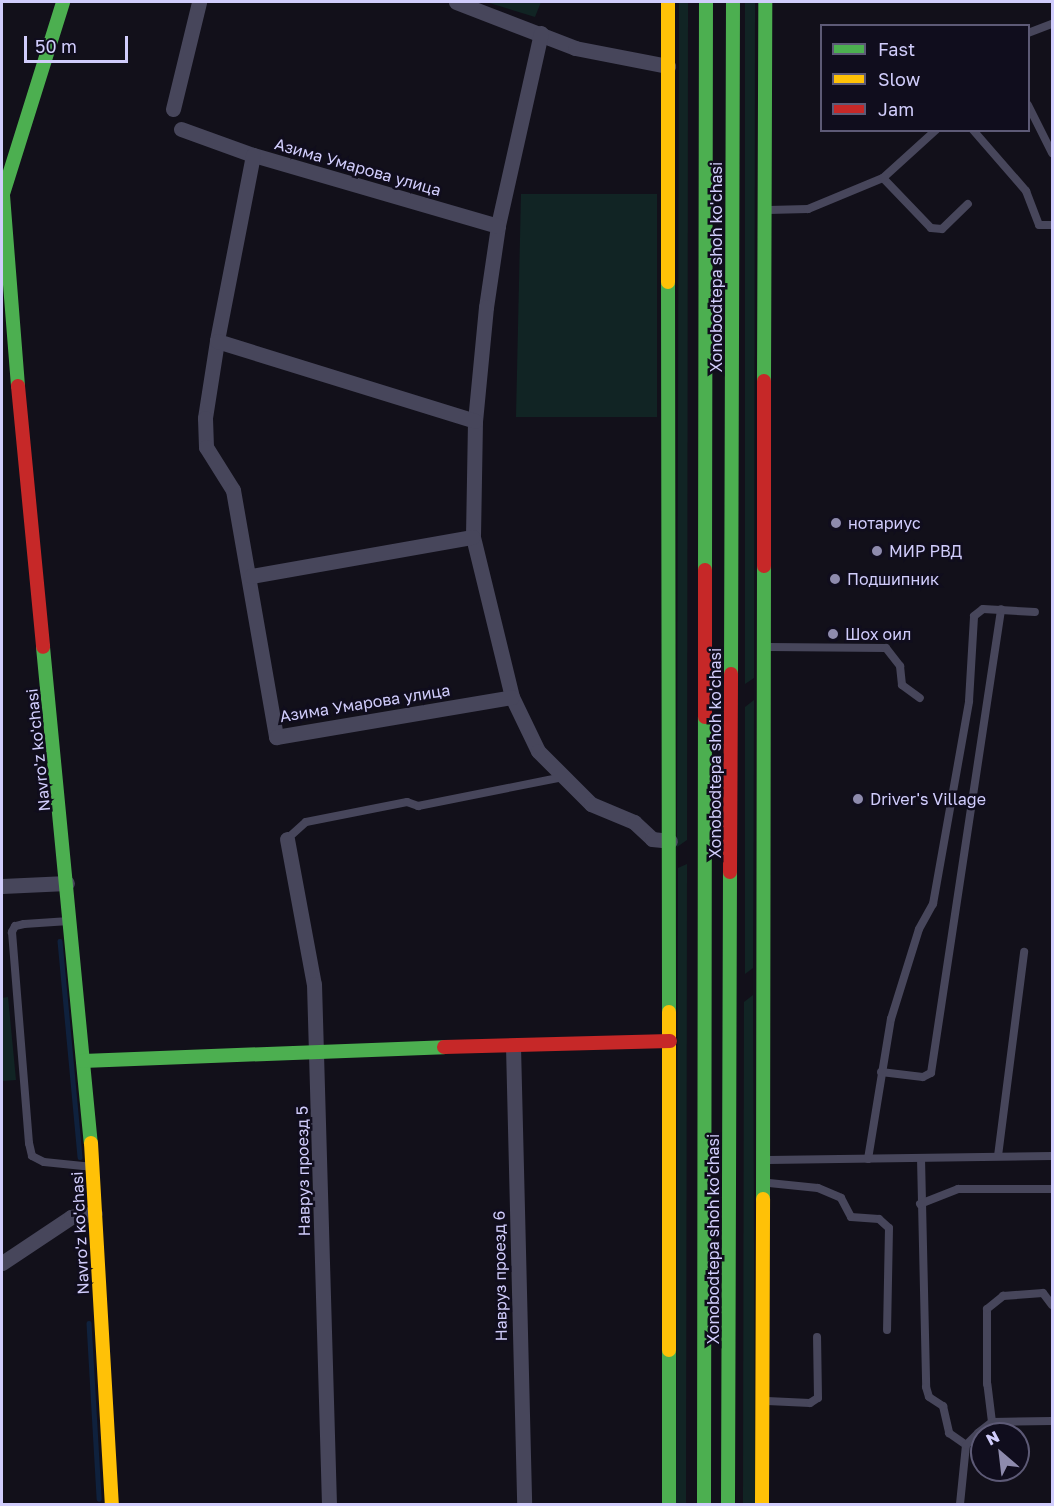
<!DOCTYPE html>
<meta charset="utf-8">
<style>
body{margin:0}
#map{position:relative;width:1054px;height:1506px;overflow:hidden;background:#12101a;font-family:"Golos Text",sans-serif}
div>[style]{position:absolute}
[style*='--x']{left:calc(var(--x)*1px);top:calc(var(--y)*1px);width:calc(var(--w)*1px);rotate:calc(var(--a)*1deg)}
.green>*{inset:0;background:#112424}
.stream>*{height:4.5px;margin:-2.25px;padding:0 2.25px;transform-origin:2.25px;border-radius:2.25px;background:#0f213d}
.lane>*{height:8px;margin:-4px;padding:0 4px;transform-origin:4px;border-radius:4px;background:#47465b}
.street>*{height:15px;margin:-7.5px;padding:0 7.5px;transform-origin:7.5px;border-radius:7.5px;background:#47465b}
.fast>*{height:14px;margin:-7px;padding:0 7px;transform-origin:7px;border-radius:7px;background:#4caf50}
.slow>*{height:14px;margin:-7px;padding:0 7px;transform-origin:7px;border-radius:7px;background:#ffc107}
.jam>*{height:14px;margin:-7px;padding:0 7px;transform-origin:7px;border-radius:7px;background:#c62828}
.dots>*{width:16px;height:16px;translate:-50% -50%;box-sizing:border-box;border:3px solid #100d1d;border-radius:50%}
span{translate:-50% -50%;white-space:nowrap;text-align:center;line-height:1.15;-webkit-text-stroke:5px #100d1d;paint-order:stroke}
.street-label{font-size:16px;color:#d1cdfc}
.poi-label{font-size:16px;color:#d1cdfc}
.left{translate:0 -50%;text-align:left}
.frame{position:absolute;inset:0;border:3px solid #d1cdfc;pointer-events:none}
.legend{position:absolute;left:820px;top:24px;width:210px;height:108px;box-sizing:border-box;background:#100d1d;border:2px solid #5d5a76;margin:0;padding:8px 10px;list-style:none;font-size:18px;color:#d1cdfc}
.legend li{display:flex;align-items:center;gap:12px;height:30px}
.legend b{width:30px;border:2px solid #5d5a76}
.north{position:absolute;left:970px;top:1422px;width:60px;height:60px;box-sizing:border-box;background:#100d1d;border:2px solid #5d5a76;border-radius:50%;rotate:332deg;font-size:16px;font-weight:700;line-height:24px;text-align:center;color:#d1cdfc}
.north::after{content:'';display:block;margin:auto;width:21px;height:27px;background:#8e8bad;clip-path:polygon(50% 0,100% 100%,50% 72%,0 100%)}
.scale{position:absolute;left:24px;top:36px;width:104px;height:27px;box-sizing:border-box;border:3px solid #d1cdfc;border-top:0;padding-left:8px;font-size:18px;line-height:21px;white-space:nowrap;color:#d1cdfc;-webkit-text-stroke:4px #100d1d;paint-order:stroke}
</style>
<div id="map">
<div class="green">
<i style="clip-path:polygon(486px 2px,541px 2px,535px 17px)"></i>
<i style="clip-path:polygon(679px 2px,688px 2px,687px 840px,677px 847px)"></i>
<i style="clip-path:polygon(745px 2px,755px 2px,754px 678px,745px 684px)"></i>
<i style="clip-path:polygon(521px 194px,657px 194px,657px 417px,516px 417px)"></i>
<i style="clip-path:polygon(754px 700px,753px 968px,745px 974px,745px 707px)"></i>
<i style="clip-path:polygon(687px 864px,686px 1504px,676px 1504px,678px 868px)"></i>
<i style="clip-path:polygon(753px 995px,755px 1504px,743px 1504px,744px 1002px)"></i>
<i style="clip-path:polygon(8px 997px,16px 1080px,2px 1081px,2px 998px)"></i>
</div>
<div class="stream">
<i style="--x:60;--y:941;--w:217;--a:84.7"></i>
<i style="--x:89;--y:1323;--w:176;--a:86.7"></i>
</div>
<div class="lane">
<i style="--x:1028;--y:33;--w:26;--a:-21"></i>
<i style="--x:1028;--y:105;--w:54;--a:63.4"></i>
<i style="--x:973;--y:130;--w:81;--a:49"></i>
<i style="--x:1026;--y:191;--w:36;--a:69"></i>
<i style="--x:1039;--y:225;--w:13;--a:0"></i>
<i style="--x:883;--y:178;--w:69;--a:46.2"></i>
<i style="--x:931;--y:228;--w:11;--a:5"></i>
<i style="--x:942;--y:229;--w:36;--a:-44"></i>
<i style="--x:768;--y:210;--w:40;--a:-1.4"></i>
<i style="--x:808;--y:209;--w:81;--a:-22.5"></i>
<i style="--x:883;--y:178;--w:72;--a:-42.2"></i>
<i style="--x:768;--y:647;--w:118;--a:0.5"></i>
<i style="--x:886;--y:648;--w:23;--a:52"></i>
<i style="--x:900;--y:666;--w:19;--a:84"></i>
<i style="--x:902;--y:685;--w:22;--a:36"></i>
<i style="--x:287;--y:839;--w:25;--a:-42"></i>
<i style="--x:306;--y:822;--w:103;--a:-11.2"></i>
<i style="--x:407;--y:802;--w:12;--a:20"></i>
<i style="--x:418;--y:806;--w:148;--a:-11.3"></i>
<i style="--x:69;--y:921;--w:45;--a:176.2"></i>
<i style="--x:24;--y:924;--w:9;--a:167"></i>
<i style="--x:15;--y:926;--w:7;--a:117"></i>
<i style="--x:12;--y:932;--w:212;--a:85.4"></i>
<i style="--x:29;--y:1143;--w:13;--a:77"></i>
<i style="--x:32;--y:1156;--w:13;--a:27"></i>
<i style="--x:44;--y:1162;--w:49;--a:5.8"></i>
<i style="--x:881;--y:1072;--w:42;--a:6.8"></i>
<i style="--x:923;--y:1077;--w:9;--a:-27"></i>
<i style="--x:931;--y:1073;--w:469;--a:-81.4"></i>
<i style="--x:998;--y:1156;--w:206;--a:-82.7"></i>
<i style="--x:921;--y:1158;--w:229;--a:88.7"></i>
<i style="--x:926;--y:1387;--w:10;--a:73"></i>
<i style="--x:929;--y:1397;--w:17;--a:33"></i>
<i style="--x:943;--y:1406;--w:28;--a:77"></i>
<i style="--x:949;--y:1433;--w:21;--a:35"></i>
<i style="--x:868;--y:1159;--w:142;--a:-80.7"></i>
<i style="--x:891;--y:1019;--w:94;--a:-72.7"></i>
<i style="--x:919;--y:929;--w:29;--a:-61"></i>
<i style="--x:933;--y:904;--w:206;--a:-79.9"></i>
<i style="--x:969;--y:701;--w:85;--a:-86.6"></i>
<i style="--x:974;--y:616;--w:11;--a:-38"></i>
<i style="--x:983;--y:609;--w:52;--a:3.3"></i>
<i style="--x:768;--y:1160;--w:284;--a:-0.8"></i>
<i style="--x:769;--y:1183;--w:49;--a:5.8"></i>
<i style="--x:818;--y:1188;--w:25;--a:23"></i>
<i style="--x:841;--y:1198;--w:21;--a:62"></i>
<i style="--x:851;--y:1217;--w:28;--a:4"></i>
<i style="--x:879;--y:1219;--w:13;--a:42"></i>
<i style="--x:889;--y:1228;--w:102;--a:91.1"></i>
<i style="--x:920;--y:1204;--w:41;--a:-21.5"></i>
<i style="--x:958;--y:1189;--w:94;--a:0"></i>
<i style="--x:767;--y:1401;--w:43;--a:2.7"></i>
<i style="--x:810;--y:1403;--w:9;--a:-32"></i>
<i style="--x:818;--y:1398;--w:61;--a:-90.9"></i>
<i style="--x:992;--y:1422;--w:38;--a:-97"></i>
<i style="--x:987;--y:1384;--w:75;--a:-90"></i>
<i style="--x:987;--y:1309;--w:21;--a:-39"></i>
<i style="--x:1003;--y:1296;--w:40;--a:-4.3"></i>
<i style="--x:1043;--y:1293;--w:15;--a:53"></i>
<i style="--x:960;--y:1504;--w:59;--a:-84.2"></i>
<i style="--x:966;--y:1445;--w:17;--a:-45"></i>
<i style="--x:978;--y:1433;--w:18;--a:-38"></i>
<i style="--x:992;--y:1422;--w:60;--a:-1"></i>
</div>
<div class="street">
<i style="--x:456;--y:2;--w:128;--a:21.1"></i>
<i style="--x:575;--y:48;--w:95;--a:11"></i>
<i style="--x:541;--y:33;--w:198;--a:102.6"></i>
<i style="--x:498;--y:226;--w:82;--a:98.4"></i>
<i style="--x:486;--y:307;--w:115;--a:95.5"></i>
<i style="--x:475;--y:421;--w:116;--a:91"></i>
<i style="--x:473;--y:537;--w:165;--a:76.3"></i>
<i style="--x:512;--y:697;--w:60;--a:64.3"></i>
<i style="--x:538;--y:751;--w:75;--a:45"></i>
<i style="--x:591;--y:804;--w:47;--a:22.7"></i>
<i style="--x:634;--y:822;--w:25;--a:43"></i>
<i style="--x:652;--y:839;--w:18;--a:6"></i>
<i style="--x:173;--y:109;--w:110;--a:-76.3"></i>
<i style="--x:181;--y:129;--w:77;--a:19.9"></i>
<i style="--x:498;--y:226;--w:255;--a:-163.8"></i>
<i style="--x:253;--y:155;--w:189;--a:101"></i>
<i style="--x:217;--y:341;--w:78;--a:98.9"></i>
<i style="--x:205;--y:418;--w:29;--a:88"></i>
<i style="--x:206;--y:447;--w:51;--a:57.9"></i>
<i style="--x:233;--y:490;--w:251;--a:80.1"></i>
<i style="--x:276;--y:737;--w:239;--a:-9.6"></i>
<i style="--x:217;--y:341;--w:270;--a:17.2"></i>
<i style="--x:251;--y:576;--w:225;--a:-10"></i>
<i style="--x:287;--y:839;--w:147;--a:79.5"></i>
<i style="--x:314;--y:984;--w:520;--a:88.35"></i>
<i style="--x:2;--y:886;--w:65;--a:-2.6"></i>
<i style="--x:513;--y:1046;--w:458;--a:88.6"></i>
<i style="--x:2;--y:1263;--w:83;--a:-33.7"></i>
<i style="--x:71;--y:1217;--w:24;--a:-9"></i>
</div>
<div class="fast">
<i style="--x:668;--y:282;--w:730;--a:89.92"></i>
<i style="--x:764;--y:381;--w:379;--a:-89.8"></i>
<i style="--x:18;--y:386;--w:193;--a:-94.5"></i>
<i style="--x:3;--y:194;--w:201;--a:-72.6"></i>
<i style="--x:705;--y:570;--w:568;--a:-89.9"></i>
<i style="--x:43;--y:647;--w:498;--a:84.5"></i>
<i style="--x:731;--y:674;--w:672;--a:-89.83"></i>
<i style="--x:83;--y:1061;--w:361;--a:-2.2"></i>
<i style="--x:763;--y:1199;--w:633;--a:-89.91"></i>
<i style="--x:669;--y:1350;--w:154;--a:90"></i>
<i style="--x:704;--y:1504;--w:787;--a:-89.93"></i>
<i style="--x:728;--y:1504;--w:632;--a:-89.82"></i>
</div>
<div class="slow">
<i style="--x:668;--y:2;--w:280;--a:90"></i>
<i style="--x:669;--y:1012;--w:338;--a:90"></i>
<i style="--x:91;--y:1143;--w:362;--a:86.7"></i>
<i style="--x:762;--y:1504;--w:305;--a:-89.8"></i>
</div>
<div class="jam">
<i style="--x:18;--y:386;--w:262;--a:84.5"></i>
<i style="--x:764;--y:566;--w:185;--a:-90"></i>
<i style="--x:705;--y:717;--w:147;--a:-90"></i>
<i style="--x:730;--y:872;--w:198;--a:-89.7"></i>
<i style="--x:444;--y:1047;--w:226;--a:-1.5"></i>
</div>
<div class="dots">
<i style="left:836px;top:523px;background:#8e8bad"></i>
<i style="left:877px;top:551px;background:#8e8bad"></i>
<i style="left:835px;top:579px;background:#8e8bad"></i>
<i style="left:833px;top:634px;background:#8e8bad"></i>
<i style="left:858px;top:799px;background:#8e8bad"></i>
</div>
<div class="street-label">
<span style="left:358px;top:167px;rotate:16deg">Азима Умарова улица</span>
<span style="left:716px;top:267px;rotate:-90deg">Xonobodtepa shoh ko'chasi</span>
<span style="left:365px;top:703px;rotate:-9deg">Азима Умарова улица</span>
<span style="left:38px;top:750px;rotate:-96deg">Navro'z ko'chasi</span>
<span style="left:715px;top:753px;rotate:-90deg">Xonobodtepa shoh ko'chasi</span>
<span style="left:303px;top:1171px;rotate:-91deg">Навруз проезд 5</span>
<span style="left:80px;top:1233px;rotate:-93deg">Navro'z ko'chasi</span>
<span style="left:713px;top:1239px;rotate:-90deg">Xonobodtepa shoh ko'chasi</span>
<span style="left:500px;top:1276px;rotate:-91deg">Навруз проезд 6</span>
</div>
<div class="poi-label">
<span class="left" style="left:848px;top:523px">нотариус</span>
<span class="left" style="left:889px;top:551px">МИР РВД</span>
<span class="left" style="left:847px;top:579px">Подшипник</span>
<span class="left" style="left:845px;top:634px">Шох оил</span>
<span class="left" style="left:870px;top:799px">Driver's Village</span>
</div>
<div class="frame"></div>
<ul class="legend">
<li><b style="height:8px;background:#4caf50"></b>Fast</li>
<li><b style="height:8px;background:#ffc107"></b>Slow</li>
<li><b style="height:8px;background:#c62828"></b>Jam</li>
</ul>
<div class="north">N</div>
<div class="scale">50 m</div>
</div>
